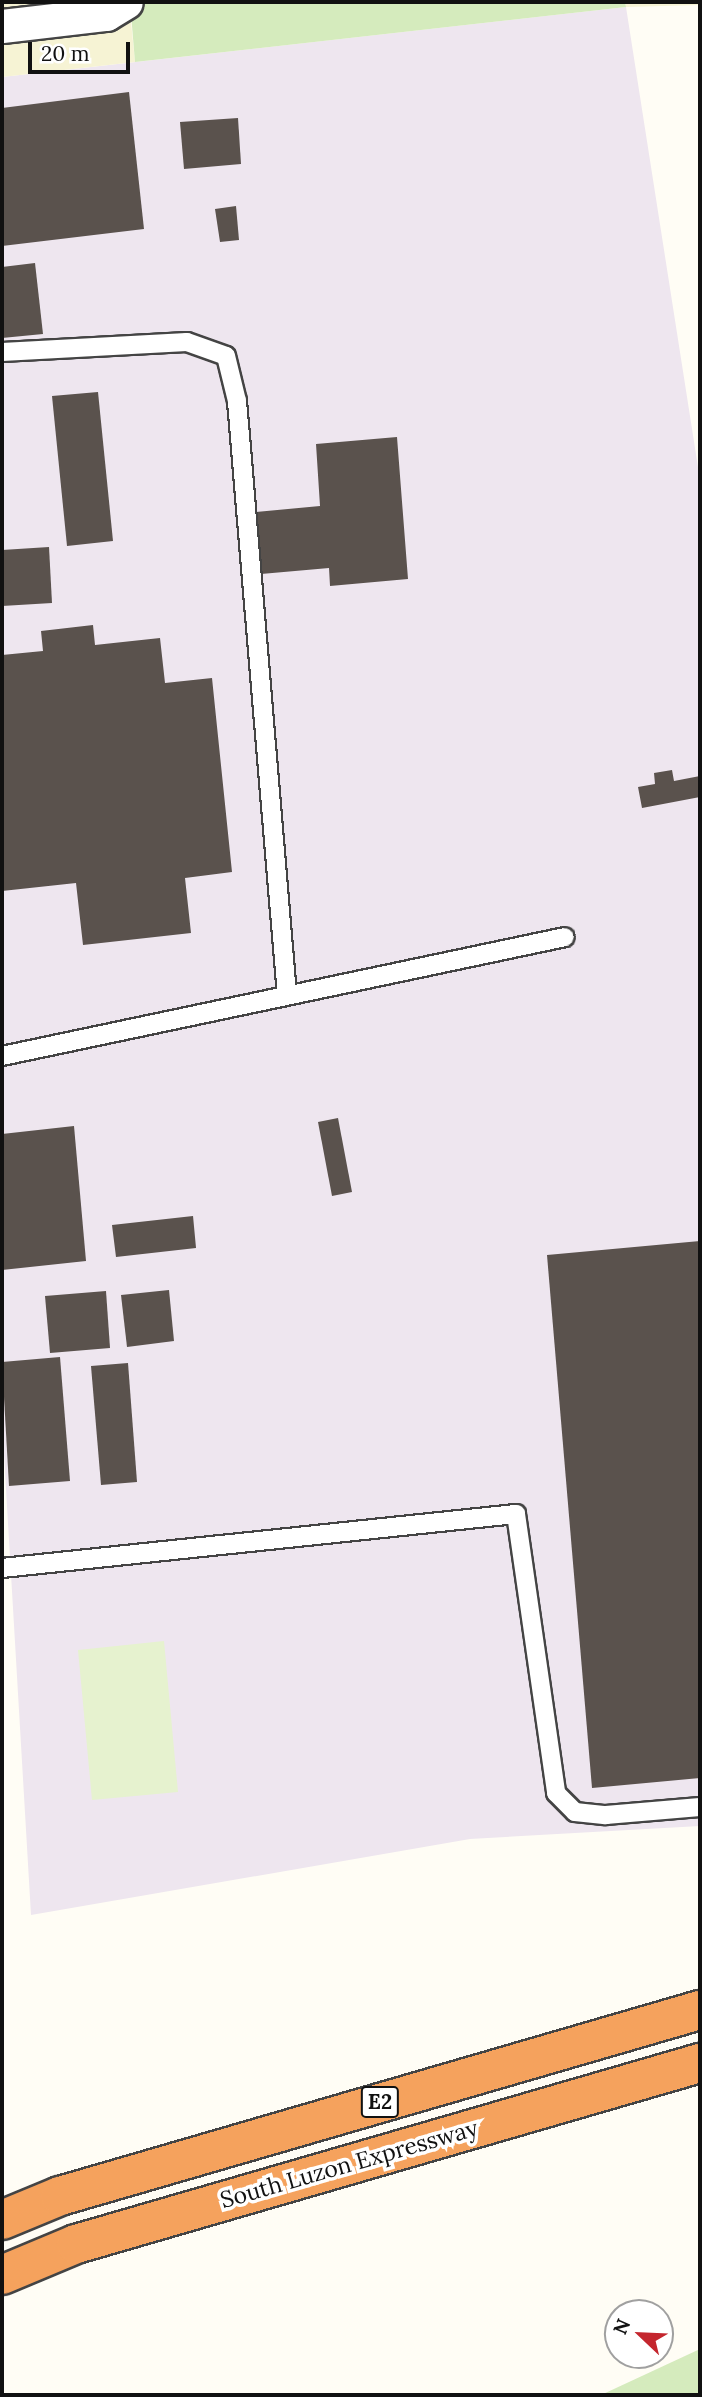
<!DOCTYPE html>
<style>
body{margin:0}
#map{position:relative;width:702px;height:2397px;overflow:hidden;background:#fffdf5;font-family:Lora,serif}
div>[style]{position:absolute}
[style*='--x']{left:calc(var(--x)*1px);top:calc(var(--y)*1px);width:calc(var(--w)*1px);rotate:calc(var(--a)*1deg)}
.industrial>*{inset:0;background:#eee6ef}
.farmland>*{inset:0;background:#f6f3d4}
.green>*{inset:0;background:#d5ebbd}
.pitch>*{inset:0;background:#e6f2cf}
.building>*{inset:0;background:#5a524d}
.roads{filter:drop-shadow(2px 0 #444) drop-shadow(-2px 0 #444) drop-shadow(0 2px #444) drop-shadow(0 -2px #444)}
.service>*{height:18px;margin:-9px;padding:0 9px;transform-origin:9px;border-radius:9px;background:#fff}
.minor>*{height:33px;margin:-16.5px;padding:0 16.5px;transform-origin:16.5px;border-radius:16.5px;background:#fff}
.motorway>*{height:38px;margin:-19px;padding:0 19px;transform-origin:19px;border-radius:19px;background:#f5a25d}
span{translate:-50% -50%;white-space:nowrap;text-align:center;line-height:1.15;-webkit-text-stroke:7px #fff;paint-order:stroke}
.shield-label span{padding:2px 5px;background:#fff;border:2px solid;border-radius:5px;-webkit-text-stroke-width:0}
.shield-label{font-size:21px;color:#111;font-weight:700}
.street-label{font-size:23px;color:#111}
.frame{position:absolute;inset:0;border:4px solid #111;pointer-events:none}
.north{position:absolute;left:604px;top:2299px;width:70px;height:70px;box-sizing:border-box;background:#fff;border:2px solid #a0a0a0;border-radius:50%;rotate:293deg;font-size:19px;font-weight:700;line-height:28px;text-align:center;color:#111}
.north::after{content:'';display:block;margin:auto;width:24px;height:32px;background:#c4262e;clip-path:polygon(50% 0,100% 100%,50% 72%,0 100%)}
.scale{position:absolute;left:28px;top:42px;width:102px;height:32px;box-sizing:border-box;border:4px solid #111;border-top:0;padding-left:9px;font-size:21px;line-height:24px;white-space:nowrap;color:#111;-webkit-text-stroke:5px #fff;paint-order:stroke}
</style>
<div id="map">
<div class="industrial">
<i style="clip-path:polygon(626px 7px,700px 480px,700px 1826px,470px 1839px,31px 1915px,2px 1421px,2px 77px)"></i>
</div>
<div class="farmland">
<i style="clip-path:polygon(2px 2px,129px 2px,135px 62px,2px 77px)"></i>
<i style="clip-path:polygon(625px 2px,700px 2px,700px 5px,626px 7px)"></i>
</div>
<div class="green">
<i style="clip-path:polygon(130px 2px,625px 2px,626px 7px,135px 62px)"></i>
<i style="clip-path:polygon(700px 2349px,700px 2395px,601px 2395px)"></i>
</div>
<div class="pitch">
<i style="clip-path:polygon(164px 1641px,178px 1792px,92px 1800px,78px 1650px)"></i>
</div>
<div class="building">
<i style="clip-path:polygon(129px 92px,144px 229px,2px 246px,2px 108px)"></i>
<i style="clip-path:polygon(238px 118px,241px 164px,184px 169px,180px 122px)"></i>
<i style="clip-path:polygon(236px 206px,239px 240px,220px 242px,215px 209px)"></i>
<i style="clip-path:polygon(35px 263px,43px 334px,2px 338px,2px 267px)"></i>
<i style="clip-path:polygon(98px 392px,113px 541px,67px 546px,52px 396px)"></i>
<i style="clip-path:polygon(397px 437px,408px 579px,330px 586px,329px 568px,261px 574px,256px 512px,320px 506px,316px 444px)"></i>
<i style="clip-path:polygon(49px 547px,52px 603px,2px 606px,2px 550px)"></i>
<i style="clip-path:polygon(93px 625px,95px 645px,160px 638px,165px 683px,212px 678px,232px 872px,185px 878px,191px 933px,83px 945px,76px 883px,2px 891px,2px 655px,43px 651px,41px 631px)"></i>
<i style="clip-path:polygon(672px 770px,674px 781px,700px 776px,700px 797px,642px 808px,638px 787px,655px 784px,654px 773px)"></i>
<i style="clip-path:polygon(338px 1118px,352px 1192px,332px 1196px,318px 1122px)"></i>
<i style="clip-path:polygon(74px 1126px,86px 1261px,2px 1270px,2px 1134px)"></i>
<i style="clip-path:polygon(193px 1216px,196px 1248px,116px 1257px,112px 1225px)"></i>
<i style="clip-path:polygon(700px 1241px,700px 1778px,592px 1788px,547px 1255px)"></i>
<i style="clip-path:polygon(169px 1290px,174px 1341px,127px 1347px,121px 1295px)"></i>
<i style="clip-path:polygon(106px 1291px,110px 1348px,50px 1353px,45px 1296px)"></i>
<i style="clip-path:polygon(60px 1357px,70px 1481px,9px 1486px,2px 1362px)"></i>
<i style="clip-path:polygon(128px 1363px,137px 1482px,101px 1485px,91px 1366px)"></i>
</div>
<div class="roads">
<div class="service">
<i style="--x:2;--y:352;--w:185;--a:-3.1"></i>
<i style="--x:187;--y:342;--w:41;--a:19.7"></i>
<i style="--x:226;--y:356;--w:46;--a:76.3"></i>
<i style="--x:237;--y:401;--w:596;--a:85.19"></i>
<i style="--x:2;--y:1056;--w:575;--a:-11.93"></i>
<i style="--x:2;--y:1568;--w:517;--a:-6"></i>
<i style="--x:516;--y:1514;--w:282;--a:81.8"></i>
<i style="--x:556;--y:1793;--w:27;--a:45"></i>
<i style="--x:575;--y:1812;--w:31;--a:6"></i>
<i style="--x:606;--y:1815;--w:94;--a:-4.9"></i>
</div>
<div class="minor">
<i style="--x:2;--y:26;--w:105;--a:-6.6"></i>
<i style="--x:106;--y:14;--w:23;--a:-31"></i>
</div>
<div class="motorway">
<i style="--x:2;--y:2220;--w:63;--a:-22.5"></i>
<i style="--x:60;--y:2196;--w:666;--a:-16.21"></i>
<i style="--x:2;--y:2275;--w:80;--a:-22.7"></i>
<i style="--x:76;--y:2244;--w:650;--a:-16.18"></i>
</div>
</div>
<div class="shield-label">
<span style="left:380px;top:2102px">E2</span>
</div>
<div class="street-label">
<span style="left:349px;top:2164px;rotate:-16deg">South Luzon Expressway</span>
</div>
<div class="frame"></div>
<div class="north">N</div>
<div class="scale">20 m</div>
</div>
